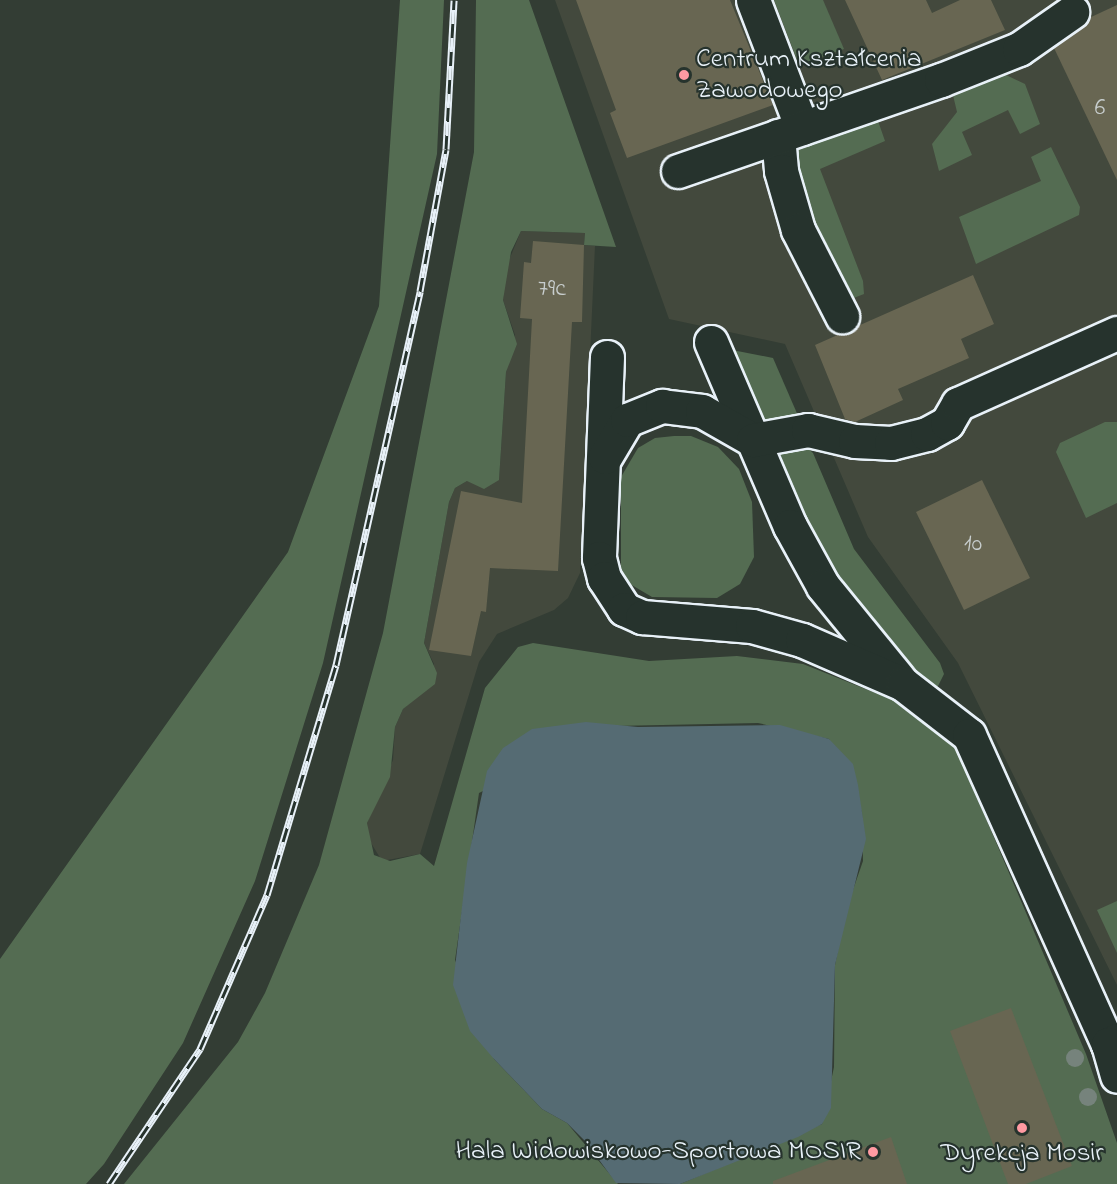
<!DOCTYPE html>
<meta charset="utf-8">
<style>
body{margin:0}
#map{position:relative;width:1117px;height:1184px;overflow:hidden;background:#333d34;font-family:"Indie Flower",sans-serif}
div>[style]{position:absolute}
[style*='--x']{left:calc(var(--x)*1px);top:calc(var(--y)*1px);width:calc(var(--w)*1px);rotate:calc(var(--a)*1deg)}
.built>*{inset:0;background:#43493d}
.green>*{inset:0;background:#546c52}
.water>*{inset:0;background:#556b73}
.building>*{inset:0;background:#686652}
.roads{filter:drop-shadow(2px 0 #e8f1f8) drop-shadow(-2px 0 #e8f1f8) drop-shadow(0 2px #e8f1f8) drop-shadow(0 -2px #e8f1f8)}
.minor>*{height:33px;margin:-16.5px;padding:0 16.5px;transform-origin:16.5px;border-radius:16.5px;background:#26332d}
.rail>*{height:7px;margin-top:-3.5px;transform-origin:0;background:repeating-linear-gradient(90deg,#26332d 0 14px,#e8f1f8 0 28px);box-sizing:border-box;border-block:2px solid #e8f1f8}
.trees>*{width:18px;height:18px;margin:-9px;border-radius:50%;background:#76837c}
.dots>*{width:16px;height:16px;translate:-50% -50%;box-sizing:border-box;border:3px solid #26332d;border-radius:50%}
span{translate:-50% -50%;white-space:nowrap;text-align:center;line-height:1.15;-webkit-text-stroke:4.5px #26332d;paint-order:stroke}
.number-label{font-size:24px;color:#c8cece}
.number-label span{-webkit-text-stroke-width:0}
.poi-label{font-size:27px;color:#e8f1f8}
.left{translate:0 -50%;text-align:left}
.right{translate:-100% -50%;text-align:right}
</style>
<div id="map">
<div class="built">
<i style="clip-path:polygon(555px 0,1117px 0,1117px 985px,958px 663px,868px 537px,785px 344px,669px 319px)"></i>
<i style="clip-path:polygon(521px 231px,585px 233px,584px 245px,595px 246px,580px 573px,568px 598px,554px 610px,497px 634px,479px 662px,420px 854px,382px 861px,368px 838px,367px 823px,393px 760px,395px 727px,403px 709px,423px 691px,434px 664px,424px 643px,449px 502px,455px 488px,467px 481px,499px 480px,506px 372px,515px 335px,503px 300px,505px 270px)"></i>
</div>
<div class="green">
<i style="clip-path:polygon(400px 0,444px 0,437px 154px,323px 663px,255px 881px,183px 1043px,104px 1164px,86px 1184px,0 1184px,0 959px,288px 552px,379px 306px)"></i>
<i style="clip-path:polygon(476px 0,529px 0,616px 247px,584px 245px,585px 233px,521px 231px,511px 252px,503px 300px,517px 344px,506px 372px,499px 480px,484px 489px,467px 481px,455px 488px,449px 502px,424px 643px,437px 673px,435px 684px,403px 709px,395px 727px,390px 777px,367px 823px,374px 855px,390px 861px,420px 854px,434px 866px,485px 688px,518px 647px,533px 643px,649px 661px,737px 656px,803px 664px,898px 702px,956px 748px,1086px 1054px,1117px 1143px,1117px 1184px,680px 1184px,822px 1124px,834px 1067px,835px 965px,846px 910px,863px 861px,862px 812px,829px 739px,758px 723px,614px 726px,479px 793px,455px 960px,494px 1059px,542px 1109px,567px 1123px,618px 1184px,124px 1184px,238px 1042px,265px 993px,319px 865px,383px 633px,474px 152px)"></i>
<i style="clip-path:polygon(774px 0,823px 0,844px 49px,799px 65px)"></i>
<i style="clip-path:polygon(1004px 74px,1025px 84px,1040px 124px,1020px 134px,1008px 110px,962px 132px,972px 155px,939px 171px,932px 144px,957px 112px,952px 91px)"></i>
<i style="clip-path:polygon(877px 118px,885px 141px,820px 169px,863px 281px,864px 294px,846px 301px,815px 237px,792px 150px)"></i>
<i style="clip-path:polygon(1051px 147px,1080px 207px,1079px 215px,976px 264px,959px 217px,1041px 181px,1031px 157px)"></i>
<i style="clip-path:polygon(722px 348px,773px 358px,799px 418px,760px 431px)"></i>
<i style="clip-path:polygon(1105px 422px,1117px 422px,1117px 503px,1086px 518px,1056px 452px,1060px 443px)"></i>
<i style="clip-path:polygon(674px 436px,691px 436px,718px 447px,739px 469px,752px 502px,754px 557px,740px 584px,717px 598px,652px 597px,630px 584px,621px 569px,621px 477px,638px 448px,655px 438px)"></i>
<i style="clip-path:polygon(802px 443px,813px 453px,854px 549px,940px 663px,944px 674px,938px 686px,925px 686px,829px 579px,772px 452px)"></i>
<i style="clip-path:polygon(1117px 901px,1117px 953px,1097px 910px)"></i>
</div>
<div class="water">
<i style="clip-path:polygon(586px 722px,638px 727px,780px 725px,829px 739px,853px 764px,858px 785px,866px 839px,835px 965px,831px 1108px,822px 1124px,798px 1137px,680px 1184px,616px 1183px,586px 1142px,567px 1123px,542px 1109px,494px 1059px,470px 1031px,453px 985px,467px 863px,487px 771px,503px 748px,532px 729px)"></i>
</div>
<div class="building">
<i style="clip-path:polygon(576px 0,730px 0,773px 105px,627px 158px,610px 113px,616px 110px)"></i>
<i style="clip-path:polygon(845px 0,926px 0,932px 13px,960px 0,991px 0,1005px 30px,882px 80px)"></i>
<i style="clip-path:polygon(1117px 5px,1117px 180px,1054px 48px,1089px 18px)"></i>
<i style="clip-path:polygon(533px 241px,584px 245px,582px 322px,572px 322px,558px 571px,490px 568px,486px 612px,481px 611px,471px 656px,429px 650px,461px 491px,522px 503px,532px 319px,520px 318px,524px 262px,531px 263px)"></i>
<i style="clip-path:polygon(973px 275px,994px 324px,961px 339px,969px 358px,898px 389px,903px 400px,855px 422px,845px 419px,815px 345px)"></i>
<i style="clip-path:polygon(982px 480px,1030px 578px,964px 610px,916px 512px)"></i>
<i style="clip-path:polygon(1011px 1008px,1072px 1166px,1026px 1184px,1008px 1184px,950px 1031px)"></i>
<i style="clip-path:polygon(891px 1137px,907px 1184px,773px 1184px,773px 1181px)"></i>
</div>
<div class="roads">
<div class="minor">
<i style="--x:753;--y:0;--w:137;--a:69.1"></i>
<i style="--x:778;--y:136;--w:35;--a:85"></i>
<i style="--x:781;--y:171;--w:61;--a:73.9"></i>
<i style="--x:798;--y:230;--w:97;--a:62.9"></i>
<i style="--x:678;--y:171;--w:278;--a:-19.1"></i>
<i style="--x:941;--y:80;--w:84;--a:-21.7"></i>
<i style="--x:1019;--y:49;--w:65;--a:-34.9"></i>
<i style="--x:711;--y:342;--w:200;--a:66.8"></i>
<i style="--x:790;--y:526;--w:68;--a:61.2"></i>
<i style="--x:823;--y:586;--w:119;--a:50.8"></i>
<i style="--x:607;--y:357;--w:201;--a:92.3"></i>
<i style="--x:599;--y:558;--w:21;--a:76"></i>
<i style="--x:604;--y:578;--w:37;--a:57"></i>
<i style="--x:624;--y:609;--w:20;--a:24"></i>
<i style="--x:642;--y:617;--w:110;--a:4.7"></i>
<i style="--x:752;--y:626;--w:52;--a:15.6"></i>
<i style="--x:802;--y:640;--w:110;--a:23.5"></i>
<i style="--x:903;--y:684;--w:83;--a:37.7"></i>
<i style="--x:969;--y:735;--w:339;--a:65.8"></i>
<i style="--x:605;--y:457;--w:43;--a:-59.3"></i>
<i style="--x:627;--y:420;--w:38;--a:-22"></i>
<i style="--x:662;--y:406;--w:40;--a:7.1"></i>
<i style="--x:702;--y:411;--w:59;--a:29.6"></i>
<i style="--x:753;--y:440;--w:56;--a:-10.3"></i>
<i style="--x:808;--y:430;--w:48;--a:13.2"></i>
<i style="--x:855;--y:441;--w:36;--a:3"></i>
<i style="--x:891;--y:443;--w:37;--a:-14"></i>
<i style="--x:927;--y:434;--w:23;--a:-29"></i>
<i style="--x:947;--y:423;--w:22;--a:-60"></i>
<i style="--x:958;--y:404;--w:174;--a:-24.1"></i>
<i style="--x:1117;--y:1040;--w:10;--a:156"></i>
<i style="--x:1108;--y:1044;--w:33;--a:74"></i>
</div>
</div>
<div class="rail">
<i style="--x:109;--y:1184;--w:163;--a:-56"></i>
<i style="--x:200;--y:1049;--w:168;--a:-66.5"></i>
<i style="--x:267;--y:895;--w:240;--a:-73.3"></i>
<i style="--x:336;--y:665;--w:383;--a:-77.3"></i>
<i style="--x:420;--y:291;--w:144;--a:-79.6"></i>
<i style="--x:446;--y:149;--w:149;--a:-86.9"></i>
</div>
<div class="trees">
<i style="left:1075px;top:1058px"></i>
<i style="left:1088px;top:1097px"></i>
</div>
<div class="dots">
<i style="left:684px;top:75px;background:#ff9aa2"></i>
<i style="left:1022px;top:1128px;background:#ff9aa2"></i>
<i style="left:873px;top:1152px;background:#ff9aa2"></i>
</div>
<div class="number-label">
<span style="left:1100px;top:109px">6</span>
<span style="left:552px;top:290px">79c</span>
<span style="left:973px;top:545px">10</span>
</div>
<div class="poi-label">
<span class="left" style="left:696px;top:75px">Centrum Kształcenia<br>Zawodowego</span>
<span class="right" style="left:861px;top:1152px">Hala Widowiskowo-Sportowa MOSIR</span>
<span style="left:1022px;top:1154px">Dyrekcja Mosir</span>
</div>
</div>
